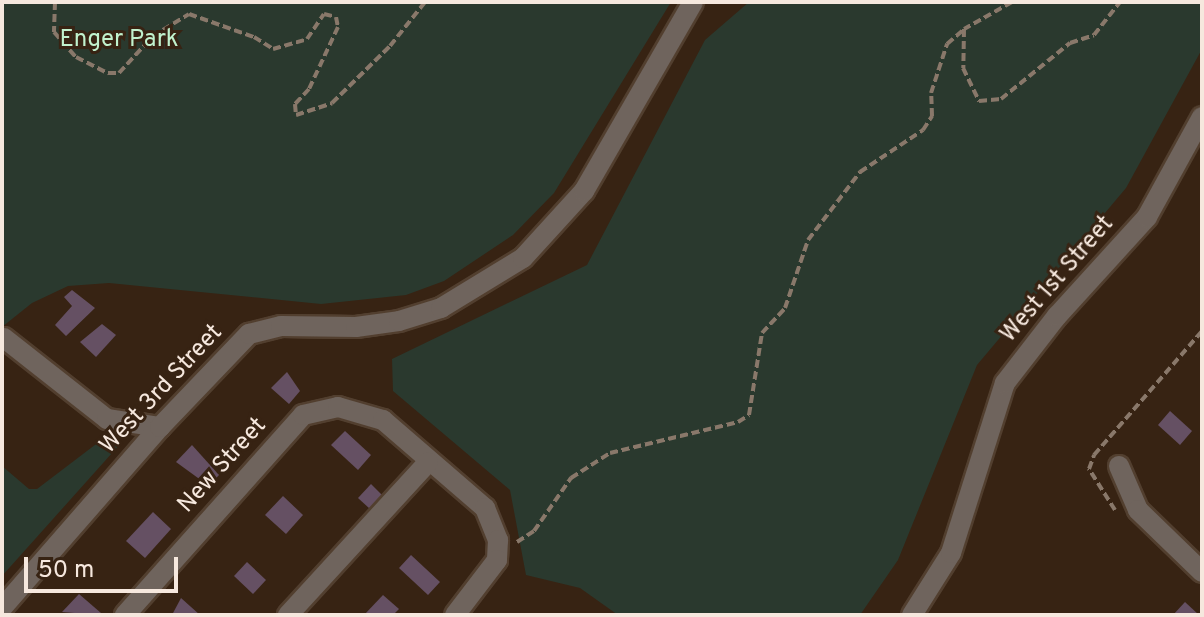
<!DOCTYPE html>
<style>
body{margin:0}
#map{position:relative;width:1204px;height:617px;overflow:hidden;background:#372313;font-family:Overpass,sans-serif}
div>[style]{position:absolute}
[style*='--x']{left:calc(var(--x)*1px);top:calc(var(--y)*1px);width:calc(var(--w)*1px);rotate:calc(var(--a)*1deg)}
.green>*{inset:0;background:#2a392e}
.building>*{inset:0;background:#655063}
.path>*{height:4px;margin-top:-2px;transform-origin:0;background:repeating-linear-gradient(90deg,#89786a 0 8px,transparent 0 12px)}
.roads{filter:drop-shadow(2px 0 #523f2f) drop-shadow(-2px 0 #523f2f) drop-shadow(0 2px #523f2f) drop-shadow(0 -2px #523f2f)}
.minor>*{height:20px;margin:-10px;padding:0 10px;transform-origin:10px;border-radius:10px;background:#6f645d}
span{translate:-50% -50%;white-space:nowrap;text-align:center;line-height:1.15;-webkit-text-stroke:6px #372313;paint-order:stroke}
.park-label{font-size:24px;color:#c1f2ce}
.street-label{font-size:24px;color:#f6e8de}
.frame{position:absolute;inset:0;border:4px solid #f6e8de;pointer-events:none}
.scale{position:absolute;left:24px;top:557px;width:154px;height:36px;box-sizing:border-box;border:4px solid #f6e8de;border-top:0;padding-left:10px;font-size:24px;line-height:28px;white-space:nowrap;color:#f6e8de;-webkit-text-stroke:6px #372313;paint-order:stroke}
</style>
<div id="map">
<div class="green">
<i style="clip-path:polygon(2px 2px,671px 2px,554px 193px,513px 235px,444px 281px,406px 295px,321px 304px,109px 283px,68px 286px,32px 303px,2px 327px)"></i>
<i style="clip-path:polygon(749px 2px,1202px 2px,1202px 49px,1126px 188px,977px 365px,898px 560px,860px 615px,618px 615px,580px 588px,526px 575px,510px 490px,393px 391px,392px 359px,587px 265px,705px 40px)"></i>
<i style="clip-path:polygon(108px 435px,121px 443px,2px 576px,2px 466px,29px 489px,37px 489px)"></i>
</div>
<div class="building">
<i style="clip-path:polygon(72px 290px,95px 308px,66px 336px,55px 325px,72px 306px,64px 297px)"></i>
<i style="clip-path:polygon(102px 324px,116px 335px,96px 357px,80px 342px)"></i>
<i style="clip-path:polygon(287px 372px,300px 391px,289px 404px,271px 388px)"></i>
<i style="clip-path:polygon(1170px 411px,1192px 431px,1180px 445px,1158px 425px)"></i>
<i style="clip-path:polygon(345px 431px,371px 455px,358px 470px,331px 445px)"></i>
<i style="clip-path:polygon(192px 445px,219px 475px,209px 486px,176px 462px)"></i>
<i style="clip-path:polygon(371px 484px,382px 495px,370px 509px,358px 498px)"></i>
<i style="clip-path:polygon(283px 496px,303px 515px,286px 534px,265px 515px)"></i>
<i style="clip-path:polygon(153px 512px,171px 529px,145px 558px,126px 541px)"></i>
<i style="clip-path:polygon(411px 555px,440px 582px,428px 595px,399px 568px)"></i>
<i style="clip-path:polygon(247px 562px,266px 580px,253px 594px,234px 576px)"></i>
<i style="clip-path:polygon(79px 594px,101px 613px,99px 615px,62px 612px)"></i>
<i style="clip-path:polygon(383px 595px,399px 609px,393px 615px,364px 615px)"></i>
<i style="clip-path:polygon(181px 598px,200px 615px,172px 615px)"></i>
<i style="clip-path:polygon(1185px 602px,1199px 615px,1173px 615px)"></i>
</div>
<div class="path">
<i style="--x:55;--y:2;--w:30;--a:92"></i>
<i style="--x:54;--y:32;--w:33;--a:49"></i>
<i style="--x:76;--y:57;--w:36;--a:27"></i>
<i style="--x:108;--y:73;--w:11;--a:0"></i>
<i style="--x:119;--y:73;--w:50;--a:-47.4"></i>
<i style="--x:153;--y:36;--w:42;--a:-31.4"></i>
<i style="--x:189;--y:14;--w:69;--a:19.5"></i>
<i style="--x:254;--y:37;--w:22;--a:32"></i>
<i style="--x:273;--y:49;--w:35;--a:-16"></i>
<i style="--x:307;--y:39;--w:30;--a:-56"></i>
<i style="--x:324;--y:14;--w:12;--a:14"></i>
<i style="--x:336;--y:17;--w:10;--a:79"></i>
<i style="--x:338;--y:27;--w:68;--a:115.1"></i>
<i style="--x:309;--y:89;--w:21;--a:133"></i>
<i style="--x:295;--y:104;--w:11;--a:85"></i>
<i style="--x:296;--y:115;--w:38;--a:-18"></i>
<i style="--x:332;--y:103;--w:81;--a:-44.5"></i>
<i style="--x:390;--y:46;--w:56;--a:-51.5"></i>
<i style="--x:1012;--y:2;--w:55;--a:150.6"></i>
<i style="--x:964;--y:29;--w:39;--a:91"></i>
<i style="--x:963;--y:68;--w:37;--a:64"></i>
<i style="--x:979;--y:101;--w:22;--a:-5"></i>
<i style="--x:1001;--y:99;--w:89;--a:-39.1"></i>
<i style="--x:1070;--y:43;--w:25;--a:-18"></i>
<i style="--x:1094;--y:35;--w:42;--a:-51.8"></i>
<i style="--x:1115;--y:510;--w:49;--a:-122.4"></i>
<i style="--x:1089;--y:469;--w:15;--a:-70"></i>
<i style="--x:1094;--y:455;--w:164;--a:-48.9"></i>
<i style="--x:517;--y:542;--w:20;--a:-33"></i>
<i style="--x:534;--y:531;--w:65;--a:-55.1"></i>
<i style="--x:571;--y:478;--w:46;--a:-32.7"></i>
<i style="--x:610;--y:453;--w:132;--a:-13.6"></i>
<i style="--x:738;--y:422;--w:13;--a:-32"></i>
<i style="--x:749;--y:415;--w:83;--a:-81"></i>
<i style="--x:762;--y:333;--w:34;--a:-47"></i>
<i style="--x:785;--y:308;--w:72;--a:-71.3"></i>
<i style="--x:808;--y:240;--w:86;--a:-52.6"></i>
<i style="--x:860;--y:172;--w:76;--a:-33.7"></i>
<i style="--x:923;--y:130;--w:17;--a:-57"></i>
<i style="--x:932;--y:116;--w:23;--a:-92"></i>
<i style="--x:931;--y:93;--w:52;--a:-71.9"></i>
<i style="--x:947;--y:44;--w:23;--a:-41"></i>
</div>
<div class="roads">
<div class="minor">
<i style="--x:4;--y:338;--w:131;--a:38.2"></i>
<i style="--x:107;--y:419;--w:54;--a:8.6"></i>
<i style="--x:1119;--y:466;--w:48;--a:66.6"></i>
<i style="--x:1138;--y:510;--w:89;--a:44.1"></i>
<i style="--x:2;--y:608;--w:240;--a:-48.9"></i>
<i style="--x:160;--y:427;--w:129;--a:-46.3"></i>
<i style="--x:249;--y:334;--w:33;--a:-14"></i>
<i style="--x:281;--y:326;--w:75;--a:0.8"></i>
<i style="--x:356;--y:327;--w:43;--a:-7.9"></i>
<i style="--x:399;--y:321;--w:44;--a:-17.2"></i>
<i style="--x:441;--y:308;--w:96;--a:-31.4"></i>
<i style="--x:523;--y:258;--w:91;--a:-47.7"></i>
<i style="--x:584;--y:191;--w:218;--a:-60"></i>
<i style="--x:125;--y:615;--w:268;--a:-48.3"></i>
<i style="--x:303;--y:415;--w:36;--a:-13"></i>
<i style="--x:338;--y:407;--w:47;--a:16.1"></i>
<i style="--x:383;--y:420;--w:135;--a:40.8"></i>
<i style="--x:485;--y:508;--w:35;--a:68"></i>
<i style="--x:498;--y:540;--w:20;--a:93"></i>
<i style="--x:497;--y:560;--w:69;--a:127.4"></i>
<i style="--x:288;--y:615;--w:207;--a:-47.5"></i>
<i style="--x:912;--y:615;--w:73;--a:-57.8"></i>
<i style="--x:951;--y:553;--w:178;--a:-72.4"></i>
<i style="--x:1005;--y:383;--w:85;--a:-52.2"></i>
<i style="--x:1057;--y:316;--w:134;--a:-47.7"></i>
<i style="--x:1147;--y:217;--w:114;--a:-61.2"></i>
</div>
</div>
<div class="park-label">
<span style="left:119px;top:41px">Enger Park</span>
</div>
<div class="street-label">
<span style="left:1058px;top:280px;rotate:-49deg">West 1st Street</span>
<span style="left:162px;top:390px;rotate:-47deg">West 3rd Street</span>
<span style="left:223px;top:466px;rotate:-48deg">New Street</span>
</div>
<div class="frame"></div>
<div class="scale">50 m</div>
</div>
